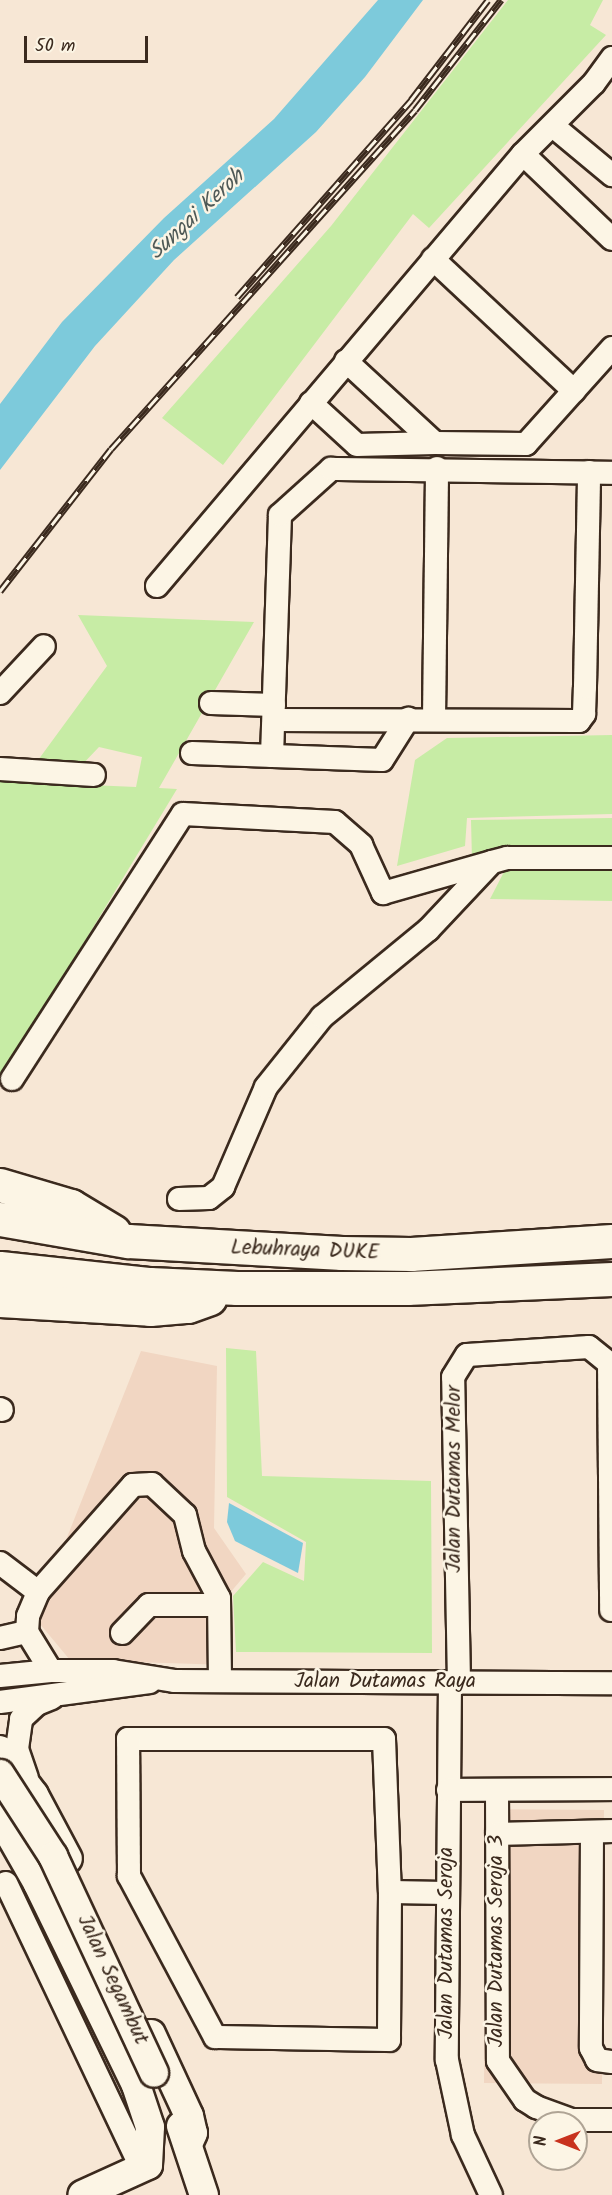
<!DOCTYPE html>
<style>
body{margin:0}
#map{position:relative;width:612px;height:2195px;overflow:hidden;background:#f7e7d5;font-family:Kalam,sans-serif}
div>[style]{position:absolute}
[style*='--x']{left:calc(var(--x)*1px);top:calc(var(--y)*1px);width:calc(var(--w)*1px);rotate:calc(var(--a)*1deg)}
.built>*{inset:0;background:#f1d6c2}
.green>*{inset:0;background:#c7eca5}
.water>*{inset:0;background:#7dcadb}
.roads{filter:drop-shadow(2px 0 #3b2a1e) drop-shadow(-2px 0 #3b2a1e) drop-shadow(0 2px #3b2a1e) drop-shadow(0 -2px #3b2a1e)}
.minor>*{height:22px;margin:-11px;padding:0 11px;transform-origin:11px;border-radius:11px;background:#fcf5e5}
.major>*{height:28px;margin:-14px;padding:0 14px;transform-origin:14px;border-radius:14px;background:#fcf5e5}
.highway>*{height:33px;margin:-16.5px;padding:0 16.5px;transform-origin:16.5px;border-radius:16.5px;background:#fcf5e5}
.rail>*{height:7px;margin-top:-3.5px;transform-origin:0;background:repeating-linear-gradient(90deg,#fcf5e5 0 14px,#3b2a1e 0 28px);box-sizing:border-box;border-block:2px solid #3b2a1e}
.bridges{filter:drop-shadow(2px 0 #3b2a1e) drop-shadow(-2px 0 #3b2a1e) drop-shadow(0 2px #3b2a1e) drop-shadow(0 -2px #3b2a1e)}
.major-bridge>*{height:28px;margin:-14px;padding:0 14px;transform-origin:14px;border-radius:14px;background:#fcf5e5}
span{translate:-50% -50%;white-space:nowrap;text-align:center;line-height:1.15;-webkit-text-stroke:5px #fcf5e5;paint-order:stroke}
.street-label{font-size:21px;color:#3b2a1e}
.water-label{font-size:22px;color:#4f5a57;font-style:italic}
.north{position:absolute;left:528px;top:2111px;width:60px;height:60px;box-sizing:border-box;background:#fcf5e5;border:2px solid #afa495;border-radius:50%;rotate:270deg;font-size:16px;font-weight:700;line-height:24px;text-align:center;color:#3b2a1e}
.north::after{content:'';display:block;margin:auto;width:21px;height:27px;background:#c8321e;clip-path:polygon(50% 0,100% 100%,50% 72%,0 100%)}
.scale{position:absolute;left:24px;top:36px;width:124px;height:27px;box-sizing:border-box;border:3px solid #3b2a1e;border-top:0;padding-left:8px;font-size:18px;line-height:21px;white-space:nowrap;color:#3b2a1e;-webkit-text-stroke:4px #fcf5e5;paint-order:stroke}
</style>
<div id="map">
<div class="built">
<i style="clip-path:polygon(141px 1351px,217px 1366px,214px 1528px,246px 1574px,229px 1594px,228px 1665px,70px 1660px,35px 1618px)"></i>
<i style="clip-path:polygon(487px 1809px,604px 1810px,602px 2084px,484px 2083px)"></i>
</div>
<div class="green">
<i style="clip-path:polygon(508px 0,603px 0,590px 25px,606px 35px,429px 228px,413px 214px,223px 465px,162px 418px,331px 226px)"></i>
<i style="clip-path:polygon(78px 615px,254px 622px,159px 788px,177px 789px,0 1081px,0 781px,136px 787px,142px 757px,99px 747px,79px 768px,33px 767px,107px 666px)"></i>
<i style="clip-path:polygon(612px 735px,612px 814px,467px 818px,465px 846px,397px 866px,415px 760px,447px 738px)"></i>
<i style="clip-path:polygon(612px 818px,612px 848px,472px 860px,471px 820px)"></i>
<i style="clip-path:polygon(507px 866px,612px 870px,612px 901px,490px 899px)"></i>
<i style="clip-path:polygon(226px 1348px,256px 1351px,262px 1476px,431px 1481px,432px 1653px,236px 1652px,233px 1596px,263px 1562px,304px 1581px,306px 1542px,227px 1497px)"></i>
</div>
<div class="water">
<i style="clip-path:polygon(378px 0,423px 0,365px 77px,316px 132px,174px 260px,95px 346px,0 470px,0 404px,62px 322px,164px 218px,274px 119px)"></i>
<i style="clip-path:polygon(229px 1503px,303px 1543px,298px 1573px,235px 1541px,227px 1522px)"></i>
</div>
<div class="roads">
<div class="minor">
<i style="--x:553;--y:126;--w:77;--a:39.7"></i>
<i style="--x:523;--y:154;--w:123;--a:43.7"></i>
<i style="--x:433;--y:259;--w:193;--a:43.1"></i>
<i style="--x:346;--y:361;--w:121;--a:42.7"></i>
<i style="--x:435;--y:443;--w:91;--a:0.6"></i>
<i style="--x:526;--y:444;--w:129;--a:-48.1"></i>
<i style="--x:311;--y:403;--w:62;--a:42.4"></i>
<i style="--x:357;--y:445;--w:78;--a:-1.5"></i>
<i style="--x:157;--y:586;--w:566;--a:-49.73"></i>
<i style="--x:523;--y:154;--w:100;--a:-45"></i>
<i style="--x:594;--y:83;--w:31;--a:-54"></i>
<i style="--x:0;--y:693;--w:64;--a:-46.9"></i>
<i style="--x:211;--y:703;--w:63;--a:1.8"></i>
<i style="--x:434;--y:719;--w:251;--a:-89.3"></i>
<i style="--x:274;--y:720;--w:305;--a:0.2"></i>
<i style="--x:579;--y:721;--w:9;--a:-54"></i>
<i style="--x:584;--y:714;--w:27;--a:-88"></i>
<i style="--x:585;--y:687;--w:215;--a:-88.9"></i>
<i style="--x:192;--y:753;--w:190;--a:2.1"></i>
<i style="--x:382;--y:760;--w:49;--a:-57.6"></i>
<i style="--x:272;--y:756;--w:241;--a:-88.1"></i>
<i style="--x:280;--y:515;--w:69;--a:-42"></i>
<i style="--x:331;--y:469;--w:281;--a:0.8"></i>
<i style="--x:0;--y:769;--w:94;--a:3.7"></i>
<i style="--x:12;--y:1079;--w:315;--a:-57.2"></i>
<i style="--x:183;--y:814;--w:152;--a:3"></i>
<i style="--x:335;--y:822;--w:35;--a:41"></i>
<i style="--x:361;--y:845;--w:53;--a:65.4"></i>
<i style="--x:383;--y:893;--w:113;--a:-15.9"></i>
<i style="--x:179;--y:1199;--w:30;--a:-2"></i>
<i style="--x:209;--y:1198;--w:18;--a:-38"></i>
<i style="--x:223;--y:1187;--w:109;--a:-66.7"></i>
<i style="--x:266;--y:1087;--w:90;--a:-51.3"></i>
<i style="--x:322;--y:1017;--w:137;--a:-39.4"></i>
<i style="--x:428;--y:930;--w:93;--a:-46.7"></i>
<i style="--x:492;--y:862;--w:16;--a:-15"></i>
<i style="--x:507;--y:858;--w:105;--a:0"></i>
<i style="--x:0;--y:1409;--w:2;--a:27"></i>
<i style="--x:0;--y:1563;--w:48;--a:37.3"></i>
<i style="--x:122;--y:1633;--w:39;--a:-46"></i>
<i style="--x:149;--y:1605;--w:70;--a:0"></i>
<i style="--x:0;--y:1638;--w:28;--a:-13"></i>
<i style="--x:51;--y:1671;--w:46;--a:-121.6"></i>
<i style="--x:27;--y:1632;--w:16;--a:-86"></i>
<i style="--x:28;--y:1616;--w:26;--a:-67"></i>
<i style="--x:38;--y:1592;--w:143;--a:-48.4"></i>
<i style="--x:133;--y:1485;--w:19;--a:-3"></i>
<i style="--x:152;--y:1484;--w:45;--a:43.2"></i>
<i style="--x:185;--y:1515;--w:37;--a:76"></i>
<i style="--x:194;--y:1551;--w:53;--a:62"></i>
<i style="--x:219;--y:1598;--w:83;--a:89.3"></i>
<i style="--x:0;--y:1676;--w:51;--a:-5.6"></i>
<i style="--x:51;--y:1671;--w:62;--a:0"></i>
<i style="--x:113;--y:1671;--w:63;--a:9.2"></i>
<i style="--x:175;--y:1681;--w:437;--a:0.3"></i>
<i style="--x:450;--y:1682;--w:378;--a:90.5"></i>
<i style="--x:447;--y:2060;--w:77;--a:78"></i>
<i style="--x:463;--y:2135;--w:66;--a:65"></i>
<i style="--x:459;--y:1682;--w:305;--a:-91.1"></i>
<i style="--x:453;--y:1377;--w:26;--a:-58"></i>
<i style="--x:467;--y:1355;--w:122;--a:-3.8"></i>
<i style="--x:589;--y:1347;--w:26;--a:39"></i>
<i style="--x:609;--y:1363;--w:247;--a:89.5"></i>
<i style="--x:0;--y:1702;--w:151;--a:-7.6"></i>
<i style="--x:128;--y:1739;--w:256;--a:0"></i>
<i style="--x:384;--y:1739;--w:153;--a:87.8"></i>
<i style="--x:390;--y:1892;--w:148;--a:90.4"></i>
<i style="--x:389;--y:2040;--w:174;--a:-179"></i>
<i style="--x:215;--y:2037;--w:183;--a:-118.1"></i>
<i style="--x:129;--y:1876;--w:137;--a:-90.4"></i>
<i style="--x:27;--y:1778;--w:31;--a:-109"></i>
<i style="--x:17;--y:1749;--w:30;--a:-82"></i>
<i style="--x:21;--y:1719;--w:22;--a:-43"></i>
<i style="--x:37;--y:1704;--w:16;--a:-22"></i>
<i style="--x:448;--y:1790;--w:164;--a:-0.3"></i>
<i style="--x:497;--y:1790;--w:271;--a:89.8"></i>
<i style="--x:498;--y:2061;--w:47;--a:55.3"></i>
<i style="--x:525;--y:2100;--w:13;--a:32"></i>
<i style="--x:536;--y:2107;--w:38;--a:20"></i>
<i style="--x:572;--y:2120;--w:40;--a:0"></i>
<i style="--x:592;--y:1832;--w:216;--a:90.3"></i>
<i style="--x:591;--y:2048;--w:13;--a:63"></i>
<i style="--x:597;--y:2060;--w:15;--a:8"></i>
<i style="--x:497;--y:1834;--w:115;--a:-1.5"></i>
<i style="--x:6;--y:1883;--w:317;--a:64.6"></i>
<i style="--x:390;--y:1892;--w:57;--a:1"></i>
</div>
<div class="major">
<i style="--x:0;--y:1750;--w:56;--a:52.9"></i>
<i style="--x:34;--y:1795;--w:72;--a:62"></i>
<i style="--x:0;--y:1817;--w:77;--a:60.4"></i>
<i style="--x:38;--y:1884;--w:224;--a:64"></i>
<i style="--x:136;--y:2085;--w:44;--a:71.6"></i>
<i style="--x:150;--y:2127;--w:38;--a:93"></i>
<i style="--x:148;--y:2165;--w:72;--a:155.6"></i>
<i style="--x:151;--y:2034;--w:90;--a:65.1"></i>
<i style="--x:189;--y:2116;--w:17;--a:77"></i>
<i style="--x:193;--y:2133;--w:10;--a:114"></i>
<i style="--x:181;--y:2126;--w:73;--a:71.6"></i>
</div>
<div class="highway">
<i style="--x:0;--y:1185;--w:74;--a:16.5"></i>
<i style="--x:71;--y:1206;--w:50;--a:31.2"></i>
<i style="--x:0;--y:1219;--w:130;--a:9.8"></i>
<i style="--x:128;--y:1241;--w:214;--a:3.2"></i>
<i style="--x:342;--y:1253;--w:69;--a:0.8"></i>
<i style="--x:411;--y:1254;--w:201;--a:-3.7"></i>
<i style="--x:0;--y:1268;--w:151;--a:6.1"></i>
<i style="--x:150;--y:1284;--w:87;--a:2.6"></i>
<i style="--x:237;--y:1288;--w:170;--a:0"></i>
<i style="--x:407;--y:1288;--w:205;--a:-2.5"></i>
<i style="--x:0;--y:1300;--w:150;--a:3.4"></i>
<i style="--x:150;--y:1309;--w:38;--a:-5"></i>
<i style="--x:188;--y:1306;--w:23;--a:-20"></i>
</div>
</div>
<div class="rail">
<i style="--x:237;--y:297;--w:263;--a:-48.5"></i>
<i style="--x:411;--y:100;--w:126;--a:-52.4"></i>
<i style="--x:0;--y:591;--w:180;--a:-52"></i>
<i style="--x:111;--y:449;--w:455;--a:-48.1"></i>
<i style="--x:415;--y:110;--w:140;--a:-52"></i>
</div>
<div class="bridges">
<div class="major-bridge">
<i style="--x:0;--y:1774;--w:98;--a:57.1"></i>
<i style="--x:53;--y:1856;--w:239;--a:65"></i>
</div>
</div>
<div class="street-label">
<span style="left:305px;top:1251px;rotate:2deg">Lebuhraya DUKE</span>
<span style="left:455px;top:1479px;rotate:-90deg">Jalan Dutamas Melor</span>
<span style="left:385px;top:1682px">Jalan Dutamas Raya</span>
<span style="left:497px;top:1941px;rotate:-90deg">Jalan Dutamas Seroja 3</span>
<span style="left:447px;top:1943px;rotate:-90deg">Jalan Dutamas Seroja</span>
<span style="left:112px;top:1980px;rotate:65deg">Jalan Segambut</span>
</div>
<div class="water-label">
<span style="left:197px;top:215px;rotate:-43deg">Sungai Keroh</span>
</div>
<div class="north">N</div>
<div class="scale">50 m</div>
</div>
